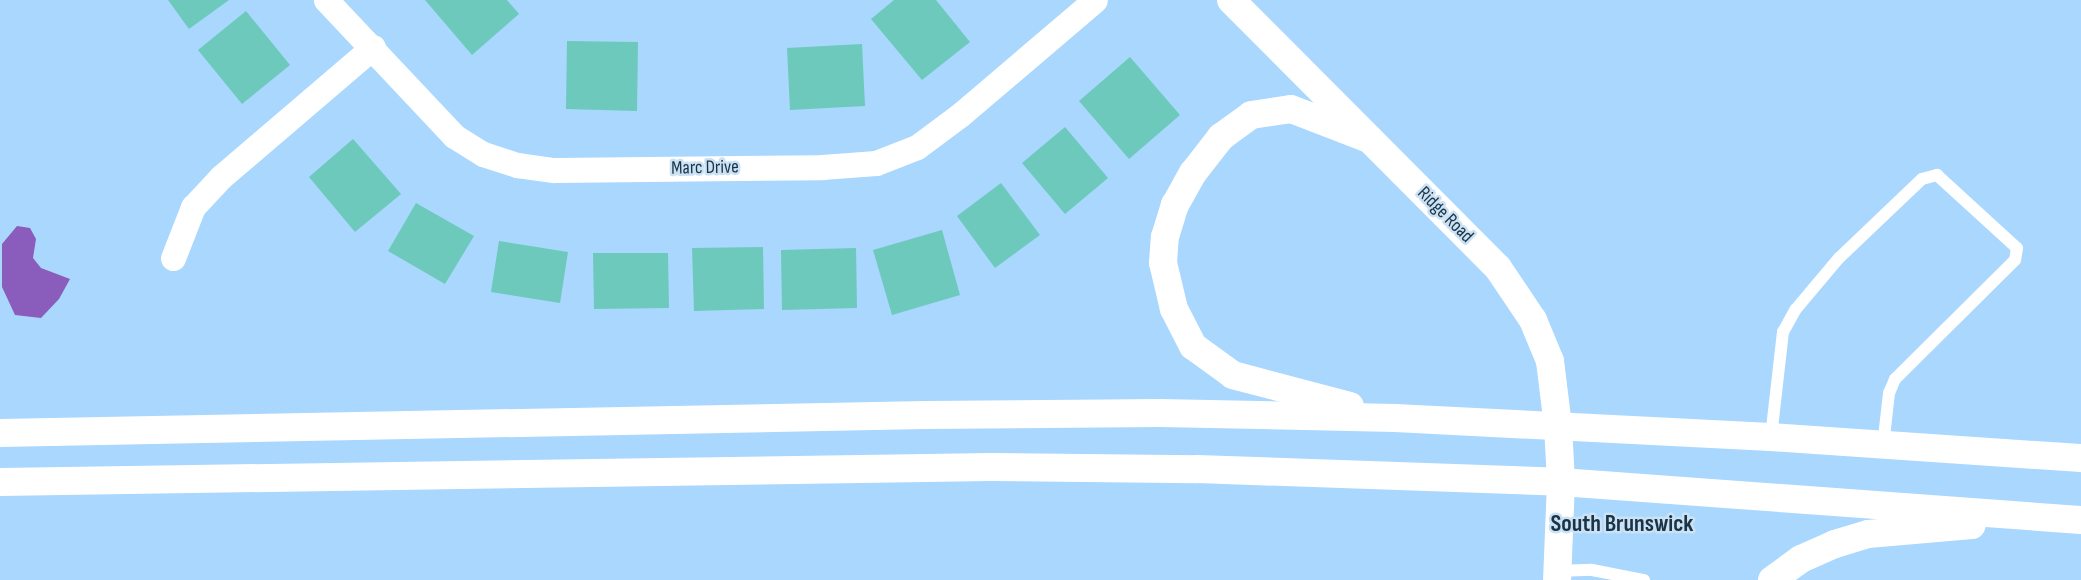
<!DOCTYPE html>
<style>
body{margin:0}
#map{position:relative;width:2081px;height:580px;overflow:hidden;background:#a9d7fe;font-family:"Sofia Sans Condensed",sans-serif}
div>[style]{position:absolute}
[style*='--x']{left:calc(var(--x)*1px);top:calc(var(--y)*1px);width:calc(var(--w)*1px);rotate:calc(var(--a)*1deg)}
.water>*{inset:0;background:#8a5cbc}
.building>*{inset:0;background:#6dc9bc}
.lane>*{height:12px;margin:-6px;padding:0 6px;transform-origin:6px;border-radius:6px;background:#fff}
.street>*{height:25px;margin:-12.5px;padding:0 12.5px;transform-origin:12.5px;border-radius:12.5px;background:#fff}
.secondary>*{height:28px;margin:-14px;padding:0 14px;transform-origin:14px;border-radius:14px;background:#fff}
.primary>*{height:28px;margin:-14px;padding:0 14px;transform-origin:14px;border-radius:14px;background:#fff}
span{translate:-50% -50%;white-space:nowrap;text-align:center;line-height:1.15;-webkit-text-stroke:5px #cbe2f5;paint-order:stroke}
.street-label{font-size:19px;color:#1b3346}
.district-label{font-size:24px;color:#1b3346;font-weight:700}
</style>
<div id="map">
<div class="water">
<i style="clip-path:polygon(17px 226px,30px 228px,36px 239px,33px 258px,41px 268px,70px 279px,59px 299px,41px 318px,15px 315px,2px 287px,2px 244px)"></i>
</div>
<div class="building">
<i style="clip-path:polygon(168px 0,229px 0,189px 29px)"></i>
<i style="clip-path:polygon(425px 0,507px 0,519px 14px,472px 55px)"></i>
<i style="clip-path:polygon(894px 0,936px 0,970px 42px,922px 80px,871px 19px)"></i>
<i style="clip-path:polygon(246px 11px,290px 65px,242px 104px,198px 50px)"></i>
<i style="clip-path:polygon(567px 41px,638px 42px,637px 111px,566px 109px)"></i>
<i style="clip-path:polygon(862px 44px,865px 106px,790px 110px,787px 48px)"></i>
<i style="clip-path:polygon(1130px 57px,1180px 115px,1129px 159px,1079px 101px)"></i>
<i style="clip-path:polygon(1065px 127px,1108px 178px,1065px 214px,1022px 163px)"></i>
<i style="clip-path:polygon(353px 139px,401px 194px,355px 232px,309px 177px)"></i>
<i style="clip-path:polygon(1001px 183px,1040px 235px,995px 268px,957px 216px)"></i>
<i style="clip-path:polygon(416px 203px,474px 236px,445px 284px,388px 251px)"></i>
<i style="clip-path:polygon(942px 230px,960px 295px,892px 315px,873px 250px)"></i>
<i style="clip-path:polygon(499px 241px,568px 252px,560px 303px,491px 292px)"></i>
<i style="clip-path:polygon(763px 247px,764px 309px,694px 311px,692px 248px)"></i>
<i style="clip-path:polygon(856px 248px,857px 308px,782px 310px,781px 250px)"></i>
<i style="clip-path:polygon(593px 253px,668px 253px,669px 308px,594px 309px)"></i>
</div>
<div class="lane">
<i style="--x:1771;--y:437;--w:106;--a:-83.5"></i>
<i style="--x:1783;--y:332;--w:26;--a:-61"></i>
<i style="--x:1796;--y:309;--w:67;--a:-49.9"></i>
<i style="--x:1839;--y:258;--w:115;--a:-43.6"></i>
<i style="--x:1922;--y:179;--w:16;--a:-15"></i>
<i style="--x:1937;--y:175;--w:108;--a:42.4"></i>
<i style="--x:2017;--y:248;--w:12;--a:99"></i>
<i style="--x:2015;--y:260;--w:169;--a:135.2"></i>
<i style="--x:1895;--y:379;--w:15;--a:113"></i>
<i style="--x:1889;--y:393;--w:53;--a:96.5"></i>
<i style="--x:1557;--y:571;--w:35;--a:-2"></i>
<i style="--x:1592;--y:570;--w:53;--a:10.9"></i>
</div>
<div class="street">
<i style="--x:326;--y:0;--w:187;--a:46.7"></i>
<i style="--x:454;--y:136;--w:34;--a:32"></i>
<i style="--x:483;--y:154;--w:36;--a:18"></i>
<i style="--x:517;--y:165;--w:37;--a:8"></i>
<i style="--x:554;--y:170;--w:268;--a:-0.6"></i>
<i style="--x:822;--y:167;--w:54;--a:-4.2"></i>
<i style="--x:876;--y:163;--w:44;--a:-21.3"></i>
<i style="--x:917;--y:147;--w:54;--a:-36.7"></i>
<i style="--x:960;--y:115;--w:177;--a:-40.4"></i>
<i style="--x:173;--y:258;--w:55;--a:-68.6"></i>
<i style="--x:193;--y:207;--w:41;--a:-47"></i>
<i style="--x:221;--y:177;--w:200;--a:-40.5"></i>
</div>
<div class="secondary">
<i style="--x:1231;--y:0;--w:378;--a:45.1"></i>
<i style="--x:1498;--y:268;--w:63;--a:56.1"></i>
<i style="--x:1533;--y:320;--w:44;--a:67.5"></i>
<i style="--x:1550;--y:361;--w:65;--a:83"></i>
<i style="--x:1558;--y:426;--w:56;--a:86.9"></i>
<i style="--x:1561;--y:482;--w:98;--a:92.3"></i>
</div>
<div class="primary">
<i style="--x:1350;--y:406;--w:121;--a:-165.2"></i>
<i style="--x:1233;--y:375;--w:49;--a:-144.1"></i>
<i style="--x:1193;--y:346;--w:42;--a:-117.2"></i>
<i style="--x:1174;--y:309;--w:47;--a:-103.4"></i>
<i style="--x:1163;--y:263;--w:26;--a:-86"></i>
<i style="--x:1165;--y:237;--w:34;--a:-73"></i>
<i style="--x:1175;--y:205;--w:37;--a:-61"></i>
<i style="--x:1193;--y:173;--w:46;--a:-52.1"></i>
<i style="--x:1221;--y:137;--w:37;--a:-36"></i>
<i style="--x:1251;--y:115;--w:40;--a:-8.5"></i>
<i style="--x:1291;--y:109;--w:84;--a:21"></i>
<i style="--x:0;--y:433;--w:925;--a:-1.11"></i>
<i style="--x:925;--y:415;--w:235;--a:-0.5"></i>
<i style="--x:1160;--y:413;--w:235;--a:1.2"></i>
<i style="--x:1395;--y:418;--w:376;--a:2.9"></i>
<i style="--x:1771;--y:437;--w:311;--a:3.9"></i>
<i style="--x:0;--y:482;--w:991;--a:-0.87"></i>
<i style="--x:991;--y:467;--w:206;--a:0.6"></i>
<i style="--x:1197;--y:469;--w:364;--a:2"></i>
<i style="--x:1561;--y:482;--w:521;--a:4.18"></i>
<i style="--x:1772;--y:580;--w:36;--a:-36"></i>
<i style="--x:1801;--y:559;--w:37;--a:-24"></i>
<i style="--x:1835;--y:544;--w:34;--a:-17"></i>
<i style="--x:1868;--y:534;--w:104;--a:-4.9"></i>
</div>
<div class="street-label">
<span style="left:705px;top:168px;rotate:-1deg">Marc Drive</span>
<span style="left:1445px;top:215px;rotate:45deg">Ridge Road</span>
</div>
<div class="district-label">
<span style="left:1622px;top:524px">South Brunswick</span>
</div>
</div>
